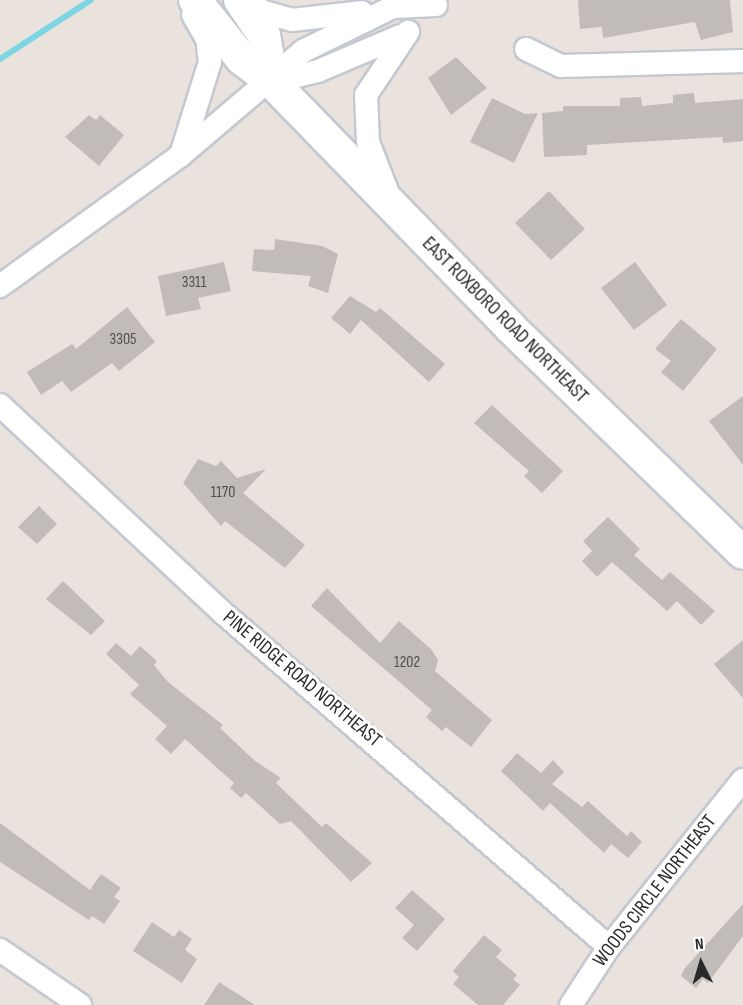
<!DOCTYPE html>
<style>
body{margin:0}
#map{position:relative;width:743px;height:1005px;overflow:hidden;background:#eae2dd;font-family:"Sofia Sans Condensed",sans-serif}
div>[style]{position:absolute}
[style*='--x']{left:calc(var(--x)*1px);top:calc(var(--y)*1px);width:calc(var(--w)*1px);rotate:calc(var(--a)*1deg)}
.stream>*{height:6px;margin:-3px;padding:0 3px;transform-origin:3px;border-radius:3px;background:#7bd6e1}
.building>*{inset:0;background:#c2bcb9}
.roads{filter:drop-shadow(2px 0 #c4c9d1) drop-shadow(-2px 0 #c4c9d1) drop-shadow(0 2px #c4c9d1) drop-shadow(0 -2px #c4c9d1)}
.minor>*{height:22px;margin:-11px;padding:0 11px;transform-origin:11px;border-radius:11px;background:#fff}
.secondary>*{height:32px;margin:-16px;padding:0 16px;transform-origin:16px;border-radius:16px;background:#fff}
span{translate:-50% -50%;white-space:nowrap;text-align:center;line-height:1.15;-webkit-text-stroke:6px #fff;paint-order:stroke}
.number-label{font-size:16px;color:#4f4e4d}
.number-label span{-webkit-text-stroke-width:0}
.street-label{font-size:20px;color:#292929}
.north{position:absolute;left:671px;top:933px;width:60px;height:60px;-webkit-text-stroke:4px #fff;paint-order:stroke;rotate:355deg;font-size:16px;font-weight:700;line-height:24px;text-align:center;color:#292929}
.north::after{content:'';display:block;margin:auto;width:21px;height:27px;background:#292929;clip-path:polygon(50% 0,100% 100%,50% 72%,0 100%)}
</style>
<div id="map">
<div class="stream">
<i style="--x:0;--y:59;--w:108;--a:-33"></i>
</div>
<div class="building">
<i style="clip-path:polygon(578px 0,730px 0,733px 32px,701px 40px,695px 22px,603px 38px,602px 27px,580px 29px)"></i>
<i style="clip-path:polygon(456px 57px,487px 88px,451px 115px,428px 78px)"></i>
<i style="clip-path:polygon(694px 93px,695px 103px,743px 99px,743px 141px,723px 143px,722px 137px,587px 145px,587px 155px,544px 157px,542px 113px,563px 111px,563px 106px,620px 106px,620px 98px,641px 97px,642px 106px,673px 103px,673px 95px)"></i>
<i style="clip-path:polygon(492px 98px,525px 114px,538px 113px,514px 163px,470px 142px)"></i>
<i style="clip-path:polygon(89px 115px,96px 120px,100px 115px,124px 135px,99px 166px,65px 137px)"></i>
<i style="clip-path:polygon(549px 191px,585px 229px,551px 260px,515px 223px)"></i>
<i style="clip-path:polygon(275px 239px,322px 246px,338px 254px,328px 293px,308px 286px,311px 276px,252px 271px,254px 249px,274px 250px)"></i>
<i style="clip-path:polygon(224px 262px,231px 291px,198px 298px,201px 309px,166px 316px,158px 276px)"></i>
<i style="clip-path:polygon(635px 262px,667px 305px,634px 330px,601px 288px)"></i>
<i style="clip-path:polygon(350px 296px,376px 312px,380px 308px,445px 364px,429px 382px,361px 320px,350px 334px,331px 318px)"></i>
<i style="clip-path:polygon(127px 307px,155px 342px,119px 371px,112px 363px,71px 392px,62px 381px,41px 395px,27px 372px,72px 344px,76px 349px)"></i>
<i style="clip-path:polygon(681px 319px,717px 349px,683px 391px,661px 372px,671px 361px,655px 349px)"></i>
<i style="clip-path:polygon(743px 396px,743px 465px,709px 421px)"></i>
<i style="clip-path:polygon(492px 405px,563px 471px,542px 493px,524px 476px,529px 471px,474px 423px)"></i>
<i style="clip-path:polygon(198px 459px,216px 466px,221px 461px,237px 478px,266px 469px,243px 493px,305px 545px,285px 568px,225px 521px,221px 526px,183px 483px)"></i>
<i style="clip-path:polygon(39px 506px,57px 524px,37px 544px,18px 527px)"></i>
<i style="clip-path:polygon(608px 517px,640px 549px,634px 555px,662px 580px,670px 572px,715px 611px,701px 625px,677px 601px,667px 611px,612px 562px,597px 577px,582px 561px,592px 551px,583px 541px)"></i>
<i style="clip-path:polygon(63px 581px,105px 621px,91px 635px,46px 599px)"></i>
<i style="clip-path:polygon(327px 588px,380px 643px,399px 621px,431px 649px,438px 660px,435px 671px,492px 720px,471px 747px,446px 727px,442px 731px,426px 717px,432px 710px,311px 606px)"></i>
<i style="clip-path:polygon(743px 640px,743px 698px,714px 664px)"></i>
<i style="clip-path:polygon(116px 643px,131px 656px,140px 646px,157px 661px,154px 665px,168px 682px,223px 725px,220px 728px,255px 761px,281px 778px,276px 783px,322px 827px,326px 823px,372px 863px,351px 882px,291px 821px,280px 824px,246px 793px,241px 798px,230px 788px,234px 783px,185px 739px,171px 754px,155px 739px,167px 726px,130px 694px,139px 685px,106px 654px)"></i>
<i style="clip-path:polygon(517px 753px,541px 773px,553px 760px,564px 772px,552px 784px,582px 807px,588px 801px,627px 836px,631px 831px,642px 842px,628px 858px,611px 844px,604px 853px,550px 803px,543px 811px,501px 771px)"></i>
<i style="clip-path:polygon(0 823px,90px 890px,101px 874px,121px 888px,114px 897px,120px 901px,104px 924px,92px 916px,89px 920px,0 862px)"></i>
<i style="clip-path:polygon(412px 890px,445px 919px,417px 951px,402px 938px,414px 925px,395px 908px)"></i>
<i style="clip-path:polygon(743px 904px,743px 936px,708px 983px,703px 979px,696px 988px,681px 976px,685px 968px)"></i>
<i style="clip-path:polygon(152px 922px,174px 937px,179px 930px,192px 939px,185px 950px,197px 959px,182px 983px,133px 951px)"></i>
<i style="clip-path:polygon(484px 935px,502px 950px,496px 957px,517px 975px,513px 979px,520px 985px,503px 1005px,478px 1005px,453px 984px,459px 977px,453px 971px)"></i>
<i style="clip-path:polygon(219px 982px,255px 1005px,204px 1005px)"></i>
</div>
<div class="roads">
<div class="minor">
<i style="--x:251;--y:0;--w:15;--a:48"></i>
<i style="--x:261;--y:11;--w:32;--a:16"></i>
<i style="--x:292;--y:20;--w:70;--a:-6.5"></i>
<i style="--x:526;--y:49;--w:39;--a:26"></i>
<i style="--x:561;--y:66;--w:182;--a:-1.6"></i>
<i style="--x:272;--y:82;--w:47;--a:-13.4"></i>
<i style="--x:318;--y:71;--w:89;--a:-23.1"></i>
<i style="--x:181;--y:155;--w:97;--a:-72.7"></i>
<i style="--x:210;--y:62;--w:23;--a:-97"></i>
<i style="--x:207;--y:39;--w:28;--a:-120"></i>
<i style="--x:387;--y:191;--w:53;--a:-111.2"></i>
<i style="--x:368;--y:142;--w:47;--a:-92.4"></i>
<i style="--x:366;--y:95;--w:76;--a:-56.3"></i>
<i style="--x:0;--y:286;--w:223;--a:-35.9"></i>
<i style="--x:181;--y:155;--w:160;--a:-40.4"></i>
<i style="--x:303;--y:51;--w:100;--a:-26.1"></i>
<i style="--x:393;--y:7;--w:43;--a:-2.7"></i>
<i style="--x:0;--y:405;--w:304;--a:43"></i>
<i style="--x:222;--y:612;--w:512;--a:40.88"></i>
<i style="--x:0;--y:950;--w:97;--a:34.5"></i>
<i style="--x:571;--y:1005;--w:69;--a:-56.8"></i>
<i style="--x:609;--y:947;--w:214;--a:-51.3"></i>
</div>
<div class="secondary">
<i style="--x:195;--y:0;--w:75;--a:51.5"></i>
<i style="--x:242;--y:59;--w:38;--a:37"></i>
<i style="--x:272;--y:82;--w:343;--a:45.8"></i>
<i style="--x:511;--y:328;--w:323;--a:44.1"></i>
<i style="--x:240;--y:0;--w:42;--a:55.6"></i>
<i style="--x:264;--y:35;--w:48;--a:80.3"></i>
</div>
</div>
<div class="number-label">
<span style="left:194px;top:283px">3311</span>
<span style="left:123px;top:340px">3305</span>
<span style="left:223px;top:493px">1170</span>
<span style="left:407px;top:663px">1202</span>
</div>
<div class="street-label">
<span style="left:505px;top:320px;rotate:45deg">EAST ROXBORO ROAD NORTHEAST</span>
<span style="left:302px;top:679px;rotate:40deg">PINE RIDGE ROAD NORTHEAST</span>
<span style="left:655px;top:891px;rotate:-52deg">WOODS CIRCLE NORTHEAST</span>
</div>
<div class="north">N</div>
</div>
